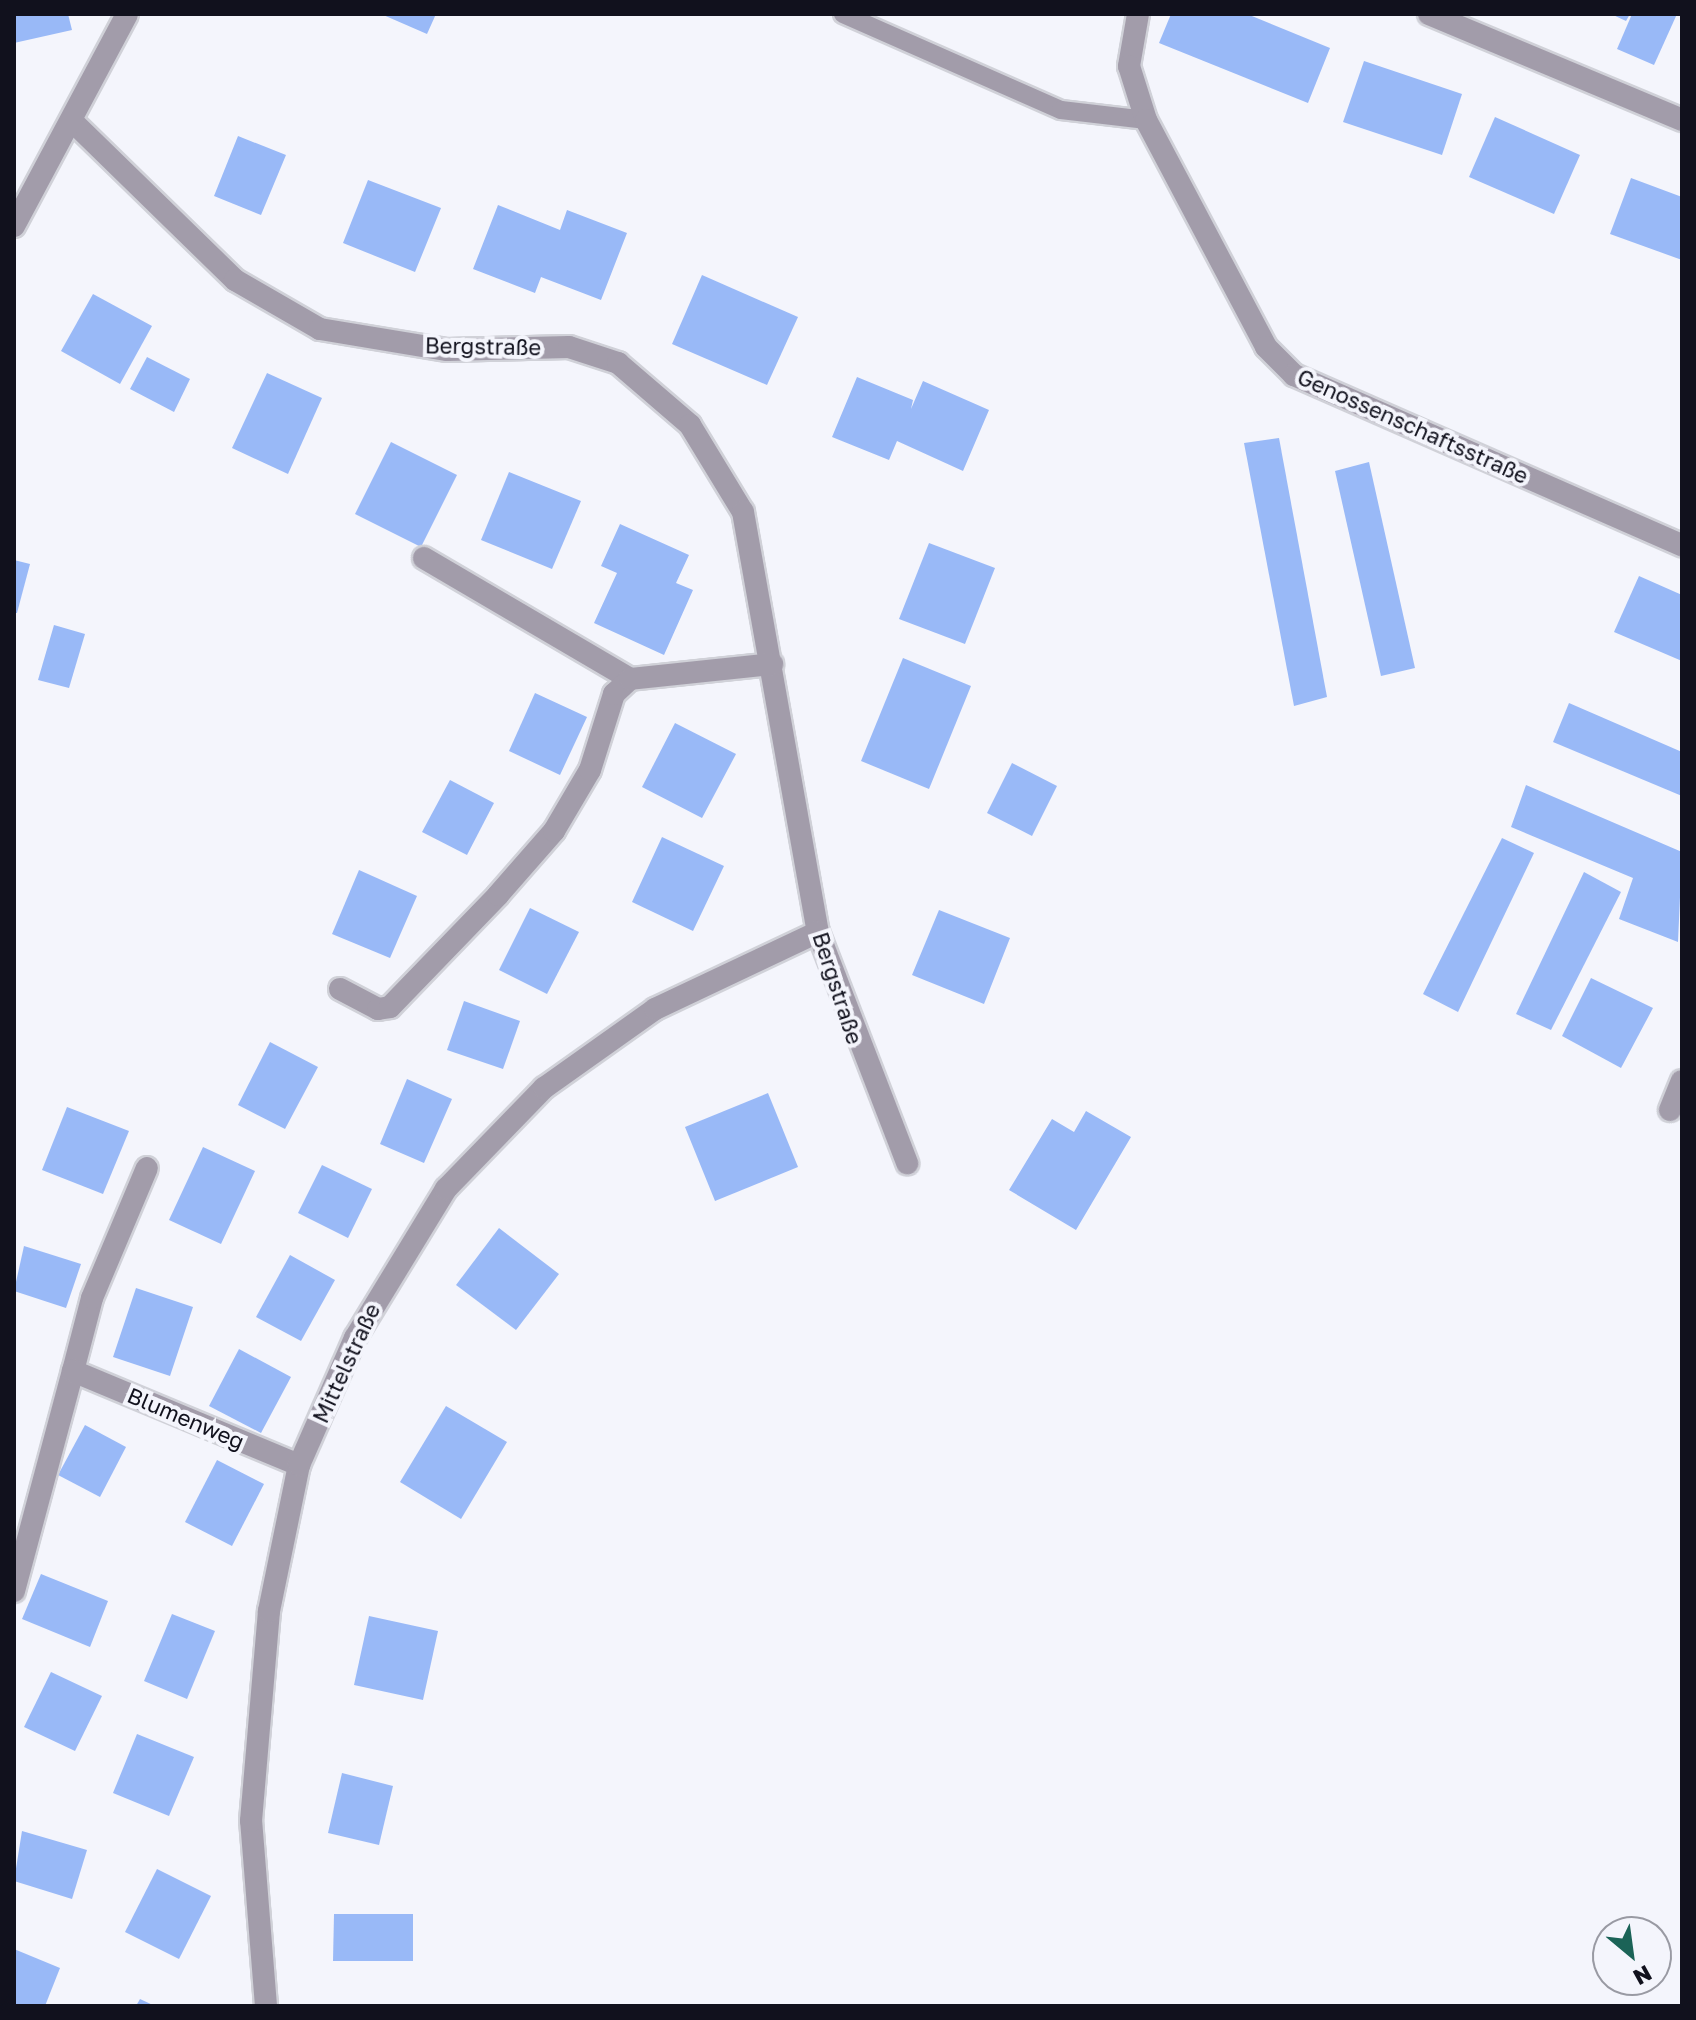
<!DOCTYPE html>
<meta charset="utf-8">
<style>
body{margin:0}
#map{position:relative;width:1696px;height:2020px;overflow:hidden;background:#f4f5fc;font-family:"Golos Text",sans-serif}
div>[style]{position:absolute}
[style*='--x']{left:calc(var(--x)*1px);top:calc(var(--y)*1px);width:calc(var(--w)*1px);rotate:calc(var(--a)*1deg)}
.building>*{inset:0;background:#99b9f7}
.roads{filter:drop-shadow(2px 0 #d0d1d8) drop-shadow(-2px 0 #d0d1d8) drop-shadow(0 2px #d0d1d8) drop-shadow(0 -2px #d0d1d8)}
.service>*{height:18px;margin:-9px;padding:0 9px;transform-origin:9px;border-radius:9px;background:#a29caa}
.minor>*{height:22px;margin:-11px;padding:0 11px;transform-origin:11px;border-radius:11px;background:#a29caa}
.tertiary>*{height:22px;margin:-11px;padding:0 11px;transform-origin:11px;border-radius:11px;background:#a29caa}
span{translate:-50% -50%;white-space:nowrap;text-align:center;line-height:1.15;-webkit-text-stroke:8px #f4f5fc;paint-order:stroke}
.street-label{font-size:22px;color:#11111d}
.frame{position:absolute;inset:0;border:16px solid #11111d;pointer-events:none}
.north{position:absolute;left:1592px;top:1916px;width:80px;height:80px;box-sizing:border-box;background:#f4f5fc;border:2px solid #999aa3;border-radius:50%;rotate:151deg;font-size:22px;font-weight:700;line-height:32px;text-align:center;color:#11111d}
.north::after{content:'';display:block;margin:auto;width:28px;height:36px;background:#1b6357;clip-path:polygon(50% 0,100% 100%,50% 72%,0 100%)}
</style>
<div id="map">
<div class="building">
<i style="clip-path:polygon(14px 14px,68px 14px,72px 30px,14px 43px)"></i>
<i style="clip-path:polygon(381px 14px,436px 14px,427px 34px)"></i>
<i style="clip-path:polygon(1171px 14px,1247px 14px,1330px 48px,1308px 103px,1159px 43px)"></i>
<i style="clip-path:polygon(1611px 14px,1630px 14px,1626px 21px)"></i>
<i style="clip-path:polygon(1632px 14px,1677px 14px,1654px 65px,1617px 49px)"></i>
<i style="clip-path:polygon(1364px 61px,1462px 94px,1442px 155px,1343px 122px)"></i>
<i style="clip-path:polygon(1495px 117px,1580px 155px,1554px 214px,1469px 177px)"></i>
<i style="clip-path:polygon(238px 136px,286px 155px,261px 215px,214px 196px)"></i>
<i style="clip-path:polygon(1631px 178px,1682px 197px,1682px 260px,1610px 234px)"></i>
<i style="clip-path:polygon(368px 180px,441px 208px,415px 272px,343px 243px)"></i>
<i style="clip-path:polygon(498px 205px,560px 230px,567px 210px,627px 233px,601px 300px,541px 277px,535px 293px,473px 269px)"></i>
<i style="clip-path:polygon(702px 275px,798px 317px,767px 385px,672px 344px)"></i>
<i style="clip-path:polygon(93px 294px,152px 326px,120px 384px,61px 351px)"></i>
<i style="clip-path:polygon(147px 357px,190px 379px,174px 412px,130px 389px)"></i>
<i style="clip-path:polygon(267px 373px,322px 398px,288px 474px,232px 448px)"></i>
<i style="clip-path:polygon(857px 377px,913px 400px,911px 409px,923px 381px,989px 410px,963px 471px,897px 441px,889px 460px,832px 437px)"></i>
<i style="clip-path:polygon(1279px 438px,1327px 697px,1294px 706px,1244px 443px)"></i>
<i style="clip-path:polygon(391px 442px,457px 475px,421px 547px,355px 514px)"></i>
<i style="clip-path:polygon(1369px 462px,1415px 668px,1381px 676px,1335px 471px)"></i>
<i style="clip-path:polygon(509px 472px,581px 501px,552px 569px,481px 540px)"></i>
<i style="clip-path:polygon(620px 524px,689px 555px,676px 583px,693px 590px,664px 655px,594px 623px,617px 573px,601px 566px)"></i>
<i style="clip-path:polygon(929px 543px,995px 568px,965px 644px,899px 619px)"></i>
<i style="clip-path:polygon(14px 560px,30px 564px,17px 613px,14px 613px)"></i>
<i style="clip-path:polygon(1639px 576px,1682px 595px,1682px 661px,1614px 632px)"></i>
<i style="clip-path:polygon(54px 625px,85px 634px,69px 688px,38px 680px)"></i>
<i style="clip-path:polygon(903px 658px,971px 686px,929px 789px,861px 761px)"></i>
<i style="clip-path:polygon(535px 693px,587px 717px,560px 775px,509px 751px)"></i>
<i style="clip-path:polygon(1569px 703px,1682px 752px,1682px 796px,1553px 742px)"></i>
<i style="clip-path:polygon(675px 723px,736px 754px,702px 818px,642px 787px)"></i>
<i style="clip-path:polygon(1012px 763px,1057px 786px,1032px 836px,987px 813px)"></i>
<i style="clip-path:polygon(450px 780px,494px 803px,467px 855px,422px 832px)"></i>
<i style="clip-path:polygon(1526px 785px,1682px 852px,1678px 942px,1619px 919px,1633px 878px,1511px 827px)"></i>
<i style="clip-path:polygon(662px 837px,724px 866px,693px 931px,632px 902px)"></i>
<i style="clip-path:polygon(1502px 838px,1534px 853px,1458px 1012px,1423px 994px)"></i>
<i style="clip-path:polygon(359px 870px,417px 896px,390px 958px,332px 934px)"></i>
<i style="clip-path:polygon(1584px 872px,1621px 892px,1551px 1030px,1516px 1014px)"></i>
<i style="clip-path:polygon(530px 908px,579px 932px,547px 994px,499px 970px)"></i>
<i style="clip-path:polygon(939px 910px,1010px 938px,984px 1004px,912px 975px)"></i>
<i style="clip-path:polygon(1591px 978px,1653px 1008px,1621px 1068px,1562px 1036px)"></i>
<i style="clip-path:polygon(464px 1001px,520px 1021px,503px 1069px,447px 1050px)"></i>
<i style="clip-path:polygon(270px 1042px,318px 1067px,285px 1129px,238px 1105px)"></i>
<i style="clip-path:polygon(407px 1079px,452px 1099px,424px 1163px,380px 1144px)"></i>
<i style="clip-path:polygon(768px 1093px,798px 1167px,715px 1201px,685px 1127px)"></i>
<i style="clip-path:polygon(67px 1107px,129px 1131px,103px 1194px,42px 1170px)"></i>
<i style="clip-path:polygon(1086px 1111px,1131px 1137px,1076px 1230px,1009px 1190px,1052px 1119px,1074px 1132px)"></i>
<i style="clip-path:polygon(203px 1147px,255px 1171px,221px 1244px,169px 1220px)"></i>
<i style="clip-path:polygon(322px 1165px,372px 1189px,348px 1238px,298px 1213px)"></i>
<i style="clip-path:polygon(499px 1228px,559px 1274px,516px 1330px,456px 1285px)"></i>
<i style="clip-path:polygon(24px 1246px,81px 1264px,66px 1308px,14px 1291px)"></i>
<i style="clip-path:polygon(290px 1255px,335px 1280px,301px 1341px,256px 1317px)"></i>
<i style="clip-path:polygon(136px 1288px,193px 1307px,170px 1376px,113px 1357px)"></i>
<i style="clip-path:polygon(239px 1349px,291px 1377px,261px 1433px,209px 1406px)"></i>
<i style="clip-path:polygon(446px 1406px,507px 1442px,461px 1519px,400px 1482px)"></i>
<i style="clip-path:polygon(85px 1425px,126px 1447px,100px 1497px,58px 1475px)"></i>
<i style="clip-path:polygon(217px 1460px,264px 1484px,232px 1546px,185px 1522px)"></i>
<i style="clip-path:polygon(41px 1574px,108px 1601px,90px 1647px,22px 1619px)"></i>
<i style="clip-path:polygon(172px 1614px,215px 1631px,187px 1699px,144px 1681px)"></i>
<i style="clip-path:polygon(369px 1616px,438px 1631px,423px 1700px,354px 1685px)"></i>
<i style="clip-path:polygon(51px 1672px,102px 1696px,75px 1751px,24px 1727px)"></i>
<i style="clip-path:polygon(137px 1734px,194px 1757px,169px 1816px,113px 1793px)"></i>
<i style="clip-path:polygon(342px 1773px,393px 1786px,379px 1845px,328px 1833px)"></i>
<i style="clip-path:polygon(22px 1831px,87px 1850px,72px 1899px,14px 1881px)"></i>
<i style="clip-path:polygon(157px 1869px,211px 1896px,179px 1959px,125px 1932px)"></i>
<i style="clip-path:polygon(334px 1914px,413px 1914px,413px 1961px,333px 1961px)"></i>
<i style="clip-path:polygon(14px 1949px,60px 1968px,45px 2006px,14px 2006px)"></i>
<i style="clip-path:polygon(140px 1999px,155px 2006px,136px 2006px)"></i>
</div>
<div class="roads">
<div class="service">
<i style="--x:843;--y:14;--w:238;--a:23.8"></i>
<i style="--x:1061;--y:110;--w:86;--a:6.7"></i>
</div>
<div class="minor">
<i style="--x:1138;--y:14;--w:53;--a:99.8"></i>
<i style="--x:1129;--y:66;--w:57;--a:72.5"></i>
<i style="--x:1146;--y:120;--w:257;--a:62.1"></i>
<i style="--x:1266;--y:347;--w:40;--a:45"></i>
<i style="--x:1294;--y:375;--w:424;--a:23.7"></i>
<i style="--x:72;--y:121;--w:228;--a:44.3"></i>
<i style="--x:235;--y:280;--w:98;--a:30"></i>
<i style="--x:320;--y:329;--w:129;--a:9.4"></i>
<i style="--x:447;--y:350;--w:122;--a:-1.4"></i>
<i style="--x:569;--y:347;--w:52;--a:18.1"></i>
<i style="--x:618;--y:363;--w:95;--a:40.7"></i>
<i style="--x:690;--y:425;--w:102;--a:58.7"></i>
<i style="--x:743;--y:512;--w:427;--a:79.9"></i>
<i style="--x:818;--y:932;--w:248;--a:68.9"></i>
<i style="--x:14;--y:226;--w:240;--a:-61.9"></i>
<i style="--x:424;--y:558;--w:239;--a:30.4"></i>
<i style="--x:340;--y:989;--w:43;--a:27.8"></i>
<i style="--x:378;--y:1009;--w:12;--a:-9"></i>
<i style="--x:390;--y:1007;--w:156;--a:-46"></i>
<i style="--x:498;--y:895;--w:85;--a:-48.8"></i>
<i style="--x:554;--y:831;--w:71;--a:-59.5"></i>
<i style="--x:590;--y:770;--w:80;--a:-72.5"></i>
<i style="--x:614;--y:694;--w:22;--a:-43"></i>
<i style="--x:630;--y:679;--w:143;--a:-6"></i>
<i style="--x:1670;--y:1110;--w:31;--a:-68"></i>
<i style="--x:73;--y:1371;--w:75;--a:-75.4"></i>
<i style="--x:92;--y:1298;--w:141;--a:-67.1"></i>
<i style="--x:14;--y:1591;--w:228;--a:-75"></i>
<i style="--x:73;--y:1371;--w:245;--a:22.6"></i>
<i style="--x:266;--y:2006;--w:186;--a:-94.6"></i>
<i style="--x:251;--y:1821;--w:211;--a:-85.1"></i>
<i style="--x:269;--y:1611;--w:149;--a:-78.4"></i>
<i style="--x:299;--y:1465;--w:139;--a:-66.2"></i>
<i style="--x:355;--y:1338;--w:175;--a:-58.6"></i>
<i style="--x:446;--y:1189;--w:141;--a:-45.9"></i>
<i style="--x:544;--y:1088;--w:136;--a:-35.4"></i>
<i style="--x:655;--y:1009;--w:180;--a:-25.3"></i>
</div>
<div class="tertiary">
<i style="--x:1429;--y:14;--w:274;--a:22.7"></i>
</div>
</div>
<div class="street-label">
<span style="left:483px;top:346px;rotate:1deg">Bergstraße</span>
<span style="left:1413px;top:426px;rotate:24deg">Genossenschaftsstraße</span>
<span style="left:838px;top:988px;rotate:72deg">Bergstraße</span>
<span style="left:346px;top:1363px;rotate:-65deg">Mittelstraße</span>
<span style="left:186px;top:1418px;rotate:23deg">Blumenweg</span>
</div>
<div class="frame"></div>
<div class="north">N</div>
</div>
